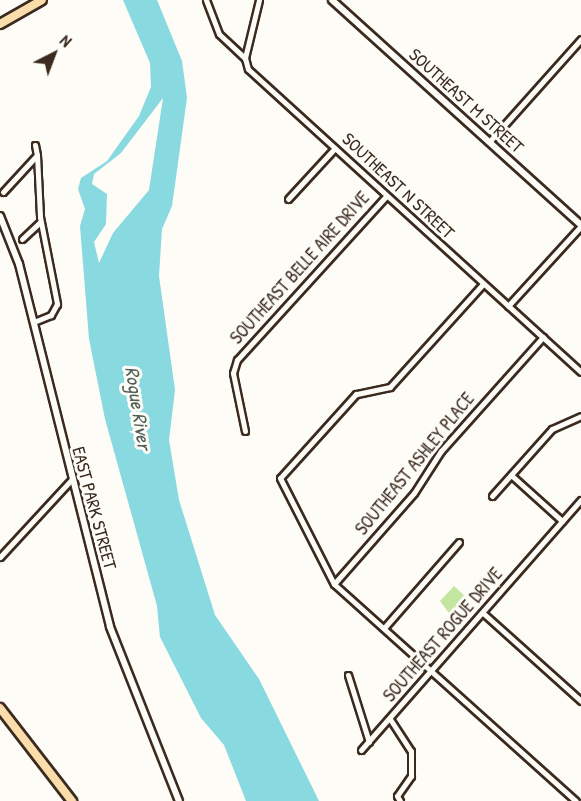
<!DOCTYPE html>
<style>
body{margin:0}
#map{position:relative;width:581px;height:801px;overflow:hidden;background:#fdfcf7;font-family:"Patrick Hand",sans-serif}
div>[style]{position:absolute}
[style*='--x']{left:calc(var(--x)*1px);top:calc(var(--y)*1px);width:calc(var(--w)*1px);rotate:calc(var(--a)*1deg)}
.green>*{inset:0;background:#c3e7a1}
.water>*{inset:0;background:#88d9e0}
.roads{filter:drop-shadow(2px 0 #3b2a1e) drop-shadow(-2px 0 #3b2a1e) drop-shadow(0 2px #3b2a1e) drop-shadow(0 -2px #3b2a1e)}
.minor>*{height:5px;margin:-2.5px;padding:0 2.5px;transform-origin:2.5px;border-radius:2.5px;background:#fdfcf7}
.tertiary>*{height:6px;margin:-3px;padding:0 3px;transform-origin:3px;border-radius:3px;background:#fdfcf7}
.primary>*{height:8px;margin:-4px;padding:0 4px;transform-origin:4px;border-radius:4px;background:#faddab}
.trunk>*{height:8px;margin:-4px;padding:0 4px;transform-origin:4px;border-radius:4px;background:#faddab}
span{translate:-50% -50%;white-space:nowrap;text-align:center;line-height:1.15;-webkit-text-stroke:6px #fdfcf7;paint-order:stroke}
.street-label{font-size:18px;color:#3b2a1e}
.water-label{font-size:20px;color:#525f58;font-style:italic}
.north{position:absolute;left:24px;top:24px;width:60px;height:60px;-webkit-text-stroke:4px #fdfcf7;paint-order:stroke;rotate:42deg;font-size:16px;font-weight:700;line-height:24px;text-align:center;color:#3b2a1e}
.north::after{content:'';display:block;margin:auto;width:21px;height:27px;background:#3b2a1e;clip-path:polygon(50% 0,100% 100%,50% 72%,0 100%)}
</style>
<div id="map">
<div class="green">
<i style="clip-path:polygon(454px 586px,466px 597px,451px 616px,440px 601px)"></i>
</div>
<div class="water">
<i style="clip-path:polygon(evenodd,123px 0,157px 0,182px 61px,187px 98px,172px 206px,162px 229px,159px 276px,175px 390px,169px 440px,179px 500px,215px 615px,259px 679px,319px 801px,246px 801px,224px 745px,201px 718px,160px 637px,157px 606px,105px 419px,89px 339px,80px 226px,85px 209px,78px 189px,81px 178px,107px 161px,139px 116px,151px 87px,150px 63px,123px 0,163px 98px,149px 190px,113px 233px,99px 263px,94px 242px,106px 224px,107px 194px,92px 184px,94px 174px,121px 153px,163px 98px)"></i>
</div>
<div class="roads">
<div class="minor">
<i style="--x:206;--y:0;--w:36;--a:69"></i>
<i style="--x:219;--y:34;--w:35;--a:43"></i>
<i style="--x:259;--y:0;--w:60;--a:103.6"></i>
<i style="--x:245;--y:58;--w:11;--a:75"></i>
<i style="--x:248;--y:69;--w:450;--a:42.3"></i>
<i style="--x:489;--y:142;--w:138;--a:-48.2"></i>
<i style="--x:35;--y:145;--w:10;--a:79"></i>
<i style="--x:3;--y:192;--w:50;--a:-47.4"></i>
<i style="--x:37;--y:155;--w:62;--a:87.2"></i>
<i style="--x:40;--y:217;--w:89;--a:78.9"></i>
<i style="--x:57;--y:304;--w:13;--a:119"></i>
<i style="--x:51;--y:315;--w:18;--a:158"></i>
<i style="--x:288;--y:199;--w:69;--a:-47.3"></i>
<i style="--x:22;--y:239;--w:25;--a:-43"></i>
<i style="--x:483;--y:284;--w:139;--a:132.1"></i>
<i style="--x:390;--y:387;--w:35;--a:168"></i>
<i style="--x:356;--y:394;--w:113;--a:132.1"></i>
<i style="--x:280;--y:478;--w:119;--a:63"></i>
<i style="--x:334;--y:584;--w:325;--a:41.9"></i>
<i style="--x:508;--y:306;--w:108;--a:-47.6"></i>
<i style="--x:245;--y:431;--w:59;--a:-101.7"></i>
<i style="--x:233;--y:373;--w:14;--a:-73"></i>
<i style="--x:237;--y:360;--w:222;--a:-47.7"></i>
<i style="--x:511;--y:475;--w:69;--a:42"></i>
<i style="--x:492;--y:496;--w:90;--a:-48.2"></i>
<i style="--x:552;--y:429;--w:32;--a:-24"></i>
<i style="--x:0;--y:557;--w:105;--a:-47.3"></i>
<i style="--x:334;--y:584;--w:121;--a:-48.7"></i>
<i style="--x:414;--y:493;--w:50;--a:-57.3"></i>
<i style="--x:441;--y:451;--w:153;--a:-48.2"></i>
<i style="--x:483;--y:613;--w:132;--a:41.9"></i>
<i style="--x:384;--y:628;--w:114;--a:-48.9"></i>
<i style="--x:348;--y:675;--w:70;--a:72.6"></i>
<i style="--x:390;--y:719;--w:38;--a:57"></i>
<i style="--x:411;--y:751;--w:25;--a:90"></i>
<i style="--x:411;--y:776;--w:24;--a:125"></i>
<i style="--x:397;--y:796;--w:6;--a:59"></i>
<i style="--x:361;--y:750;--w:333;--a:-48.7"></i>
</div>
<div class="tertiary">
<i style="--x:332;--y:0;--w:336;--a:42.1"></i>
<i style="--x:0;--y:216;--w:52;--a:68.4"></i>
<i style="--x:19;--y:264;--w:374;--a:75.9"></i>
<i style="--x:110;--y:627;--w:187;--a:68.4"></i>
</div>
<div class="primary">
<i style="--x:0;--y:708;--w:118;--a:52.3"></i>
</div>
<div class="trunk">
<i style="--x:0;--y:24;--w:48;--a:-29.7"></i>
</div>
</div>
<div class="street-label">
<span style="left:466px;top:101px;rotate:42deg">SOUTHEAST M STREET</span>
<span style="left:398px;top:186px;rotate:43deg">SOUTHEAST N STREET</span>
<span style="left:300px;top:268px;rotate:-48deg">SOUTHEAST BELLE AIRE DRIVE</span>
<span style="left:415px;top:464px;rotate:-51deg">SOUTHEAST ASHLEY PLACE</span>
<span style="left:94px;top:508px;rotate:75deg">EAST PARK STREET</span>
<span style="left:443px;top:635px;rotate:-49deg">SOUTHEAST ROGUE DRIVE</span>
</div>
<div class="water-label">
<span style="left:139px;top:408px;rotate:81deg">Rogue River</span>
</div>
<div class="north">N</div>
</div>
